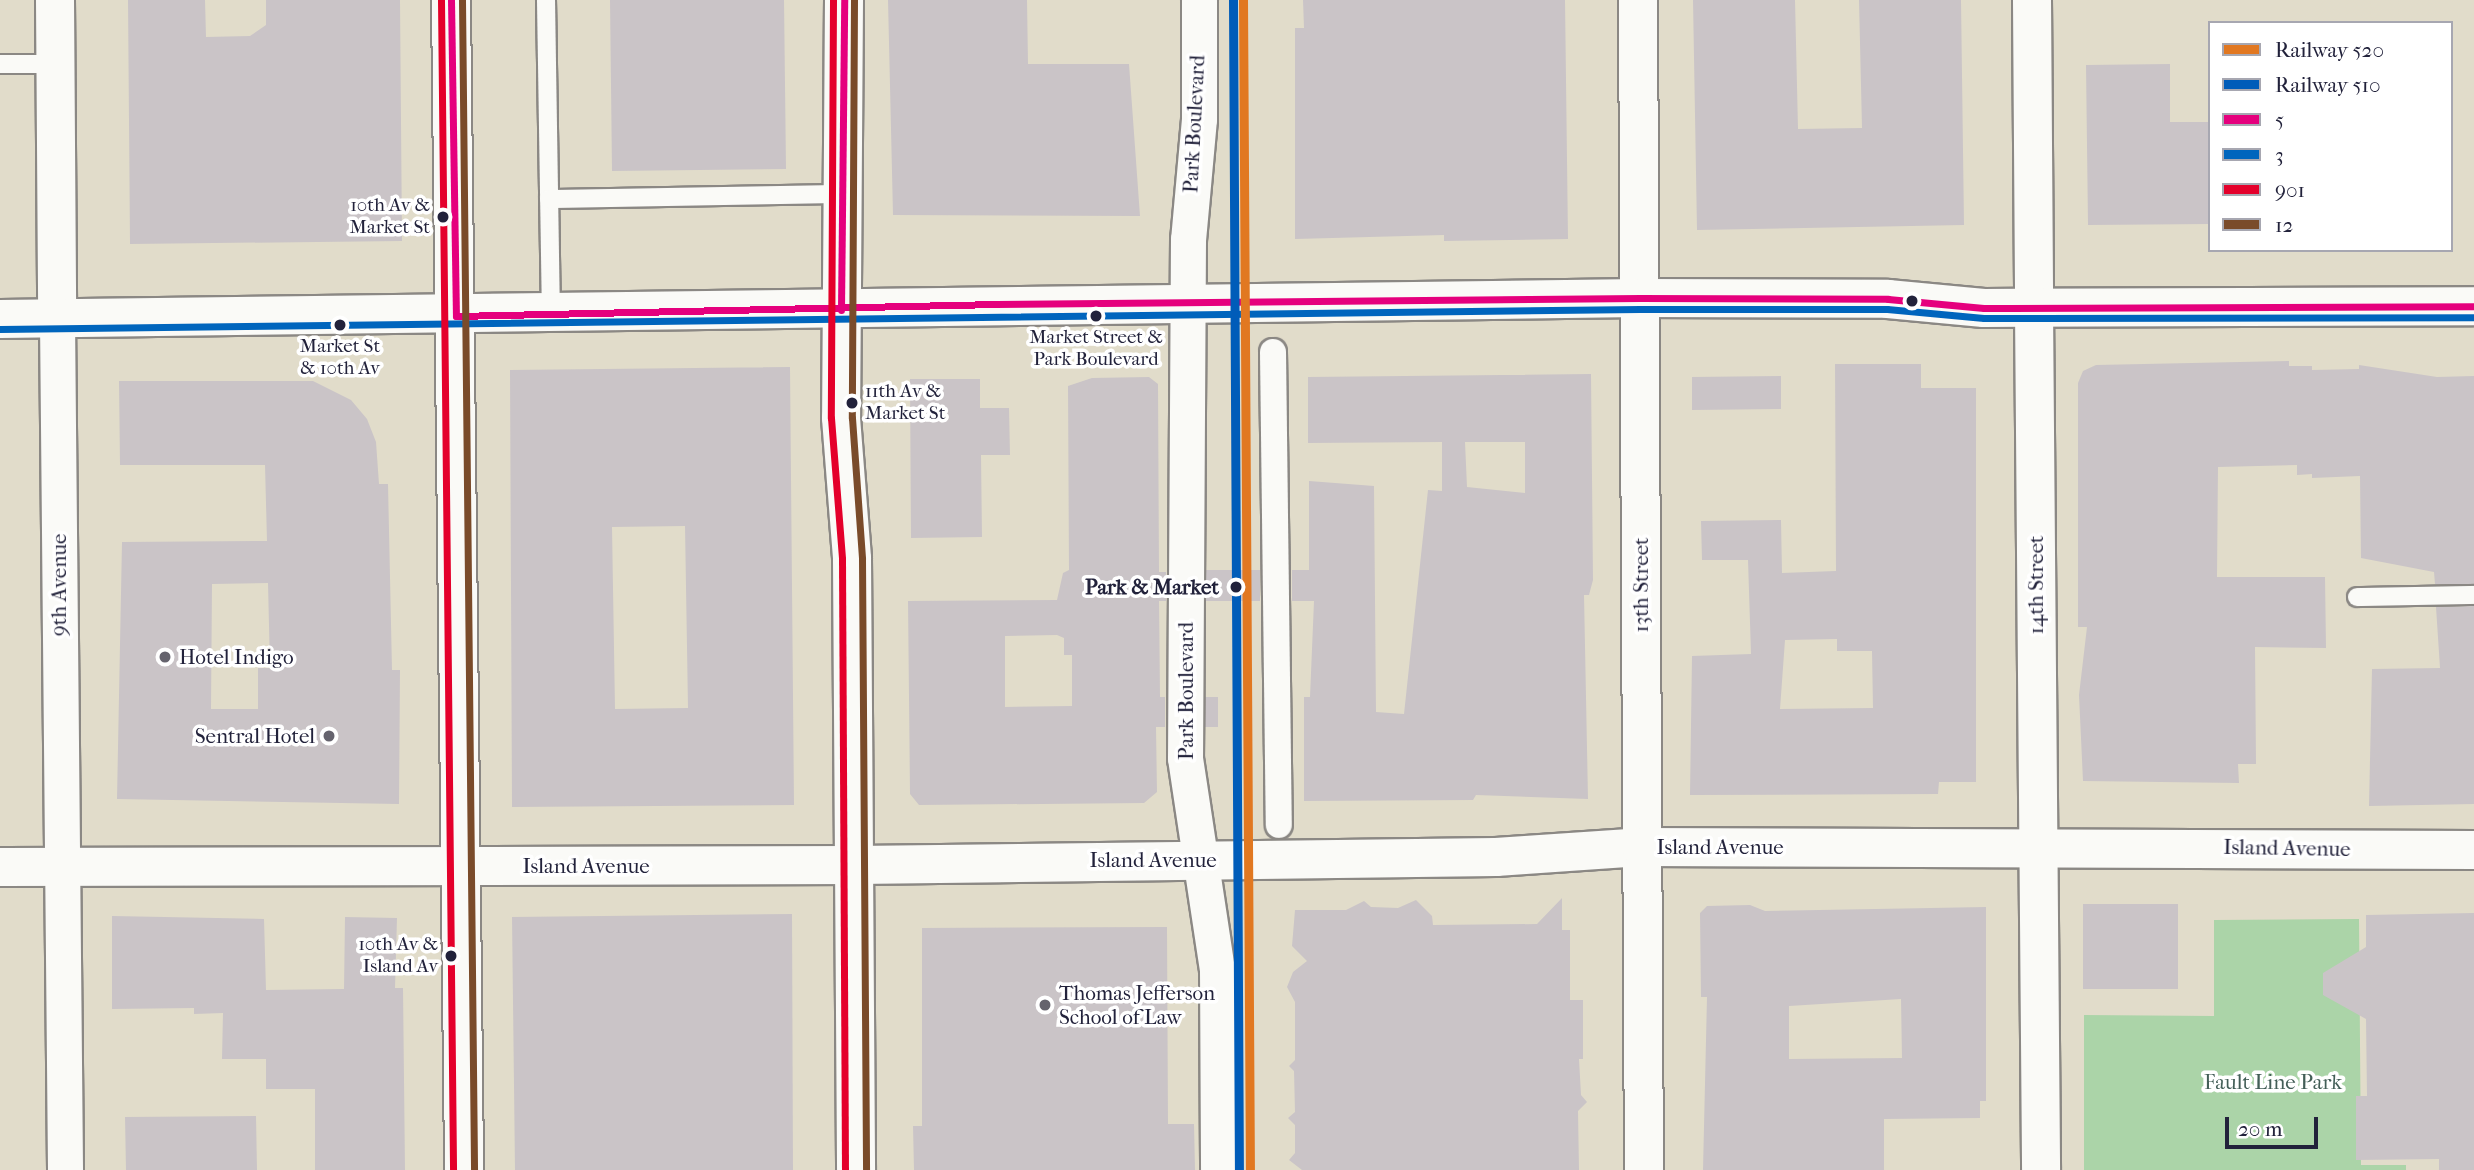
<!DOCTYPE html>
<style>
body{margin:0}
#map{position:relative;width:2474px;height:1170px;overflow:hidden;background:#e1dcca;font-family:"IM FELL French Canon",serif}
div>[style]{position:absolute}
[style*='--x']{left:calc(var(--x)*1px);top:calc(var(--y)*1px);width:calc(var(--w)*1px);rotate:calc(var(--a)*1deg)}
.green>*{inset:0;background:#abd4a8}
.building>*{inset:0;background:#cac4c7}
.roads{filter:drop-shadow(2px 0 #8b8884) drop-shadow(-2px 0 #8b8884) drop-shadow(0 2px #8b8884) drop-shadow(0 -2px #8b8884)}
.service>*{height:18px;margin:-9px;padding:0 9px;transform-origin:9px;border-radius:9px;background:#fafaf7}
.pedestrian>*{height:26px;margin:-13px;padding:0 13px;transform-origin:13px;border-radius:13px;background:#fafaf7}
.minor>*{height:35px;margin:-17.5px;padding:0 17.5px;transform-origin:17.5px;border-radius:17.5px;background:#fafaf7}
.tertiary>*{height:38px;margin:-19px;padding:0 19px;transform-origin:19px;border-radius:19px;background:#fafaf7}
.secondary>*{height:38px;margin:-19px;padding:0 19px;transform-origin:19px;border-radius:19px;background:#fafaf7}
.primary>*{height:38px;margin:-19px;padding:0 19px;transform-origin:19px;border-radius:19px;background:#fafaf7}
.bus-1>*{height:7px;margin:-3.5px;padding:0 3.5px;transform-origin:3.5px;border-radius:3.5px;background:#e5007d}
.bus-2>*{height:7px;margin:-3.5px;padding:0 3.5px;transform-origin:3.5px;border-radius:3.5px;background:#0065bd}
.bus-3>*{height:7px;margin:-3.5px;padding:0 3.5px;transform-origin:3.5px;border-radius:3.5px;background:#e4002b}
.bus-4>*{height:7px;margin:-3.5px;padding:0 3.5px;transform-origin:3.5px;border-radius:3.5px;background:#7a4b2a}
.rail-1>*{height:9px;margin:-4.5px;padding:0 4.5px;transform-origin:4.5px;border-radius:4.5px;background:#e17821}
.rail-2>*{height:9px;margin:-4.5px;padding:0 4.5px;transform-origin:4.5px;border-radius:4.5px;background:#005cb9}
.dots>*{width:19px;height:19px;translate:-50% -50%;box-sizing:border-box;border:4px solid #fff;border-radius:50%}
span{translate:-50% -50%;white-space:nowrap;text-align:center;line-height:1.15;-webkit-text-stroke:7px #fff;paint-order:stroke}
.bus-label{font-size:19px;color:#22223b}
.right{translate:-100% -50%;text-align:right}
.left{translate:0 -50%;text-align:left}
.street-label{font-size:21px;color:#22223b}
.stop-label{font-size:21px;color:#22223b;font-weight:700}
.poi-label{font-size:21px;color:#22223b}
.park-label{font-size:21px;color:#435e57}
.legend{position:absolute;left:2208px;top:21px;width:245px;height:231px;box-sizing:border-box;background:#fff;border:2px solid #a7a7b1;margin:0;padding:9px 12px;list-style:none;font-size:21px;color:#22223b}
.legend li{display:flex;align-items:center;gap:14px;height:35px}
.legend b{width:35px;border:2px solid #a7a7b1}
.scale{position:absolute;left:2225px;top:1117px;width:93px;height:32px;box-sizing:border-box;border:4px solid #22223b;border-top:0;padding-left:9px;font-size:21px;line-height:24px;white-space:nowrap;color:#22223b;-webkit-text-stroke:5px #fff;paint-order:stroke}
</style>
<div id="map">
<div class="green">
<i style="clip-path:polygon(2359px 919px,2361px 1165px,2406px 1165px,2406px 1170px,2084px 1170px,2084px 1015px,2214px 1016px,2214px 920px)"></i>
</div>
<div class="building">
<i style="clip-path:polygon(128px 0,205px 0,206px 37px,250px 36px,266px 25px,266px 0,400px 0,402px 241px,130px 244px)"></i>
<i style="clip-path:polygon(610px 0,784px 0,786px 169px,612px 171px)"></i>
<i style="clip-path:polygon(888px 0,1027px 0,1028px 64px,1129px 64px,1140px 216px,893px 215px)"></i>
<i style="clip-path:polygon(1303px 0,1565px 0,1568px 239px,1444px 241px,1444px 235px,1295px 239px,1295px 28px,1304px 28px)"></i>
<i style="clip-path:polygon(1693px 0,1795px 0,1798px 129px,1862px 128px,1859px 0,1961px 0,1964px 225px,1697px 230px)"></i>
<i style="clip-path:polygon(2170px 64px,2170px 122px,2210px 122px,2210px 224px,2088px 225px,2086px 65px)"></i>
<i style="clip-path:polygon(2289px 361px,2289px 366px,2312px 366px,2312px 370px,2359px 369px,2359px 365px,2437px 377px,2474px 376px,2474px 584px,2435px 584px,2434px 572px,2361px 558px,2360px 476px,2312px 478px,2312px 474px,2297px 475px,2297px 465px,2218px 467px,2217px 577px,2325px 577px,2326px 648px,2255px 647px,2256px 764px,2238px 764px,2239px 783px,2083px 781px,2079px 695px,2087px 627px,2078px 627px,2078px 383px,2083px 371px,2096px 365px)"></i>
<i style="clip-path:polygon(evenodd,1835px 364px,1921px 364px,1921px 388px,1976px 388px,1976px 782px,1939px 782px,1938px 794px,1690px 795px,1692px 656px,1751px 654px,1748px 560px,1702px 560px,1701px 521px,1781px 520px,1782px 573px,1836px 571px,1835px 364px,1837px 639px,1837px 651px,1872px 651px,1873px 708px,1780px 709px,1785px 640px,1837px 639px)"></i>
<i style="clip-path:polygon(evenodd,790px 367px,794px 805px,512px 807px,510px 370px,790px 367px,685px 526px,688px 708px,615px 709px,612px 527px,685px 526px)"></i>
<i style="clip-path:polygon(evenodd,1591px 374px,1593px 580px,1589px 595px,1584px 595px,1588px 799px,1476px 795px,1473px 800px,1304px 801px,1304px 697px,1310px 697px,1314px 601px,1292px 601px,1292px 570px,1309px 570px,1309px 481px,1374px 486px,1376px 712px,1404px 714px,1428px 490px,1442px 491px,1442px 442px,1308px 443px,1308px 377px,1591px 374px,1465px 442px,1525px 442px,1525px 493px,1467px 487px,1465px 442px)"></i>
<i style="clip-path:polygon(1781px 376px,1781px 409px,1692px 410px,1692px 377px)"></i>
<i style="clip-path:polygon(evenodd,1149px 377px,1158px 384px,1159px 572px,1166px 572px,1166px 601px,1159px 601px,1160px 697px,1165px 697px,1165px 727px,1156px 727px,1157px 792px,1144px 803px,919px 805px,910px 794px,908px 601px,1057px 600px,1063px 573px,1069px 570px,1068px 386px,1092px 378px,1149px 377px,1057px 635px,1064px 638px,1064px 655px,1072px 655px,1072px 706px,1005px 707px,1005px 636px,1057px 635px)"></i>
<i style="clip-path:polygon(910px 379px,980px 379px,980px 408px,1009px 408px,1010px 455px,981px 455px,982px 537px,911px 538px)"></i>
<i style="clip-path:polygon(evenodd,119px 381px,313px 381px,351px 400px,367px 419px,376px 442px,379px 484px,388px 484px,392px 670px,400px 670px,399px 804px,117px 799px,122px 542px,267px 541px,265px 465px,120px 465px,119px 381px,268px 583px,270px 668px,258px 668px,258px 709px,211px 709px,212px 584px,268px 583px)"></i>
<i style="clip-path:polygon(1206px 570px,1260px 570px,1260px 601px,1206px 601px)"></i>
<i style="clip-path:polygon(2474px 606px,2474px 804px,2369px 806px,2372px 669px,2440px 668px,2436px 607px)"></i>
<i style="clip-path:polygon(1205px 697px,1218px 697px,1218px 727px,1205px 727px)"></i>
<i style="clip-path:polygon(1562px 898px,1562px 930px,1570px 930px,1570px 1000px,1583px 1000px,1583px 1059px,1579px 1059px,1581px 1095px,1587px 1102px,1578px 1111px,1579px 1170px,1302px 1170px,1289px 1160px,1295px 1153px,1295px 1125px,1288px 1118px,1295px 1112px,1294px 1071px,1289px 1066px,1295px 1060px,1295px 1002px,1287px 987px,1293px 972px,1307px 961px,1292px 946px,1295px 910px,1346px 910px,1364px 901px,1371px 907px,1398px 908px,1416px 900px,1432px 916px,1433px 925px,1537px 924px)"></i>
<i style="clip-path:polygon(2083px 904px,2178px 904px,2178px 989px,2083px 989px)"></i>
<i style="clip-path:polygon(evenodd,1750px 905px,1765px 911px,1986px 907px,1986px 1101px,1980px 1101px,1980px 1118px,1884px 1119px,1884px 1170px,1703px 1170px,1707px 997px,1701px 997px,1700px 913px,1707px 906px,1750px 905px,1901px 999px,1902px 1058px,1789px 1059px,1789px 1006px,1901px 999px)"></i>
<i style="clip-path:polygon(2474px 913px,2474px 1170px,2439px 1170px,2439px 1159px,2356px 1160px,2356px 1096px,2367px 1096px,2366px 1019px,2323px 995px,2323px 973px,2366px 947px,2366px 915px)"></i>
<i style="clip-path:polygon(792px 914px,793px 1170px,515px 1170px,512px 917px)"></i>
<i style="clip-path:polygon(112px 916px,264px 919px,266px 990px,344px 989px,345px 917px,397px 918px,395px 988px,403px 988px,405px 1170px,315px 1170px,315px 1089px,266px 1089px,266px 1059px,222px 1059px,223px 1013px,194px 1014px,194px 1008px,112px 1009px)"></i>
<i style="clip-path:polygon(1167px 927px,1168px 1124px,1194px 1124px,1195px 1170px,914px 1170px,913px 1126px,922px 1126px,922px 928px)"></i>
<i style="clip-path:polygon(256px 1116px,257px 1170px,126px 1170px,125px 1117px)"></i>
</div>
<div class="roads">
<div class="service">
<i style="--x:546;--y:0;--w:315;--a:89.1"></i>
<i style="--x:0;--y:64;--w:56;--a:0"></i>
<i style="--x:549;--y:199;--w:293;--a:-1"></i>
<i style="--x:2357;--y:597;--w:117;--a:-1"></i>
</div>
<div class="pedestrian">
<i style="--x:1273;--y:352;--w:473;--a:89.3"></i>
</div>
<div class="minor">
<i style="--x:1199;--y:0;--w:119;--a:90"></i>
<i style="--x:1199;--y:119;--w:121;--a:95.2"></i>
<i style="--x:1188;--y:239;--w:519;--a:90.33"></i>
<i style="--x:1185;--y:758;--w:213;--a:81.4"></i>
<i style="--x:1217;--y:969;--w:201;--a:89.7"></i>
<i style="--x:57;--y:319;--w:851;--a:89.46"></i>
</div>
<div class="tertiary">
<i style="--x:55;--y:0;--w:319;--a:89.6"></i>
<i style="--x:1638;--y:0;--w:1170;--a:89.71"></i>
<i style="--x:2032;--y:0;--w:308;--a:89.6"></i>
</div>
<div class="secondary">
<i style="--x:2034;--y:308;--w:862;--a:89.53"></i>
<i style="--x:0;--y:867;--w:856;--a:-0.13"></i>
<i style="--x:856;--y:865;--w:640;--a:-0.72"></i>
<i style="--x:1496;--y:857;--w:145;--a:-3.9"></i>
<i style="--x:1641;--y:847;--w:833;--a:0.21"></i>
</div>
<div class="primary">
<i style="--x:451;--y:0;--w:1170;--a:89.36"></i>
<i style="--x:844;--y:0;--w:418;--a:90.4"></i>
<i style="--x:841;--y:418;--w:141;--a:85.5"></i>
<i style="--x:852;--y:559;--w:611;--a:89.62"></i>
<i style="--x:0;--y:319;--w:1640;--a:-0.73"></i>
<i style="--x:1640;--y:298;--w:248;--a:0.2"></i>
<i style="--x:1888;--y:299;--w:96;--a:5.4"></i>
<i style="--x:1984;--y:308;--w:490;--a:-0.2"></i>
</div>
</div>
<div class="bus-1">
<i style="--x:451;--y:0;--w:316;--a:89.1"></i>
<i style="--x:456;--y:316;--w:540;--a:-1.27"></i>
<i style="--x:996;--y:304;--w:644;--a:-0.53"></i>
<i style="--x:1640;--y:298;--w:248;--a:0.2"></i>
<i style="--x:1888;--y:299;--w:96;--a:5.4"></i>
<i style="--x:1984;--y:308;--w:490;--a:-0.2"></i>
<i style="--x:841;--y:310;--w:310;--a:-89.4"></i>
</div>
<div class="bus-2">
<i style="--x:0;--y:329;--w:1640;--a:-0.7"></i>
<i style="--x:1640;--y:309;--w:247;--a:0"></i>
<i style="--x:1887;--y:309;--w:97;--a:5.3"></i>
<i style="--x:1984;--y:318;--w:490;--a:-0.1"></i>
</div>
<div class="bus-3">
<i style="--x:441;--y:0;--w:1170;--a:89.41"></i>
<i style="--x:833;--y:0;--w:418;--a:90.3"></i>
<i style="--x:831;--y:418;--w:141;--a:85.5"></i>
<i style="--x:842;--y:559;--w:611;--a:89.72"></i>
</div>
<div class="bus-4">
<i style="--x:462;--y:0;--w:1170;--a:89.41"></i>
<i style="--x:854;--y:0;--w:418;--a:90.3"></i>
<i style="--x:852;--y:418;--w:141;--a:85.9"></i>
<i style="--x:862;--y:559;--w:611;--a:89.62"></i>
</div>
<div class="rail-1">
<i style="--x:1243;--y:0;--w:1170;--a:89.66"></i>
</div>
<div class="rail-2">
<i style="--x:1233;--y:0;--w:1170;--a:89.71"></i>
</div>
<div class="dots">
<i style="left:443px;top:217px;background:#22223b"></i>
<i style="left:1912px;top:301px;background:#22223b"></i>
<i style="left:1096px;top:316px;background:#22223b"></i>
<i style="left:340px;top:325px;background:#22223b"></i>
<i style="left:852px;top:403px;background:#22223b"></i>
<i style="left:1236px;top:587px;background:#22223b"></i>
<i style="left:165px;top:657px;background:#65636d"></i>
<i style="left:329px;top:736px;background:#65636d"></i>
<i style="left:451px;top:956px;background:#22223b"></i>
<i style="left:1045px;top:1005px;background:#65636d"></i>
</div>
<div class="bus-label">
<span class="right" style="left:430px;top:217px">10th Av &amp;<br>Market St</span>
<span style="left:1096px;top:349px">Market Street &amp;<br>Park Boulevard</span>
<span style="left:340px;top:358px">Market St<br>&amp; 10th Av</span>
<span class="left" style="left:865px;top:403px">11th Av &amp;<br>Market St</span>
<span class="right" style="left:438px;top:956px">10th Av &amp;<br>Island Av</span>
</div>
<div class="street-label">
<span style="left:1194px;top:124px;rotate:-87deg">Park Boulevard</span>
<span style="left:59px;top:585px;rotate:-90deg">9th Avenue</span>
<span style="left:1641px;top:585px;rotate:-90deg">13th Street</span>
<span style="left:2036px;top:585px;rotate:-90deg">14th Street</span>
<span style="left:1186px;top:691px;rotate:-90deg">Park Boulevard</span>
<span style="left:1720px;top:847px">Island Avenue</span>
<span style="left:2287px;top:848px;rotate:1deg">Island Avenue</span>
<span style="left:1153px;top:860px">Island Avenue</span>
<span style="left:586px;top:866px">Island Avenue</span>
</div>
<div class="stop-label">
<span class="right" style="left:1219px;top:587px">Park &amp; Market</span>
</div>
<div class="poi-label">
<span class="left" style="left:179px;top:657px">Hotel Indigo</span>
<span class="right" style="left:315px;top:736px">Sentral Hotel</span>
<span class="left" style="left:1059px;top:1005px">Thomas Jefferson<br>School of Law</span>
</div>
<div class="park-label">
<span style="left:2273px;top:1082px">Fault Line Park</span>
</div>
<ul class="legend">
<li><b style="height:9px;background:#e17821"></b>Railway 520</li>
<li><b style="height:9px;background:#005cb9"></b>Railway 510</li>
<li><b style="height:9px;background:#e5007d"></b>5</li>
<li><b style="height:9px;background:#0065bd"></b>3</li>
<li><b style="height:9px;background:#e4002b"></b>901</li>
<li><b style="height:9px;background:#7a4b2a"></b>12</li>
</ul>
<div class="scale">20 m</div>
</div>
